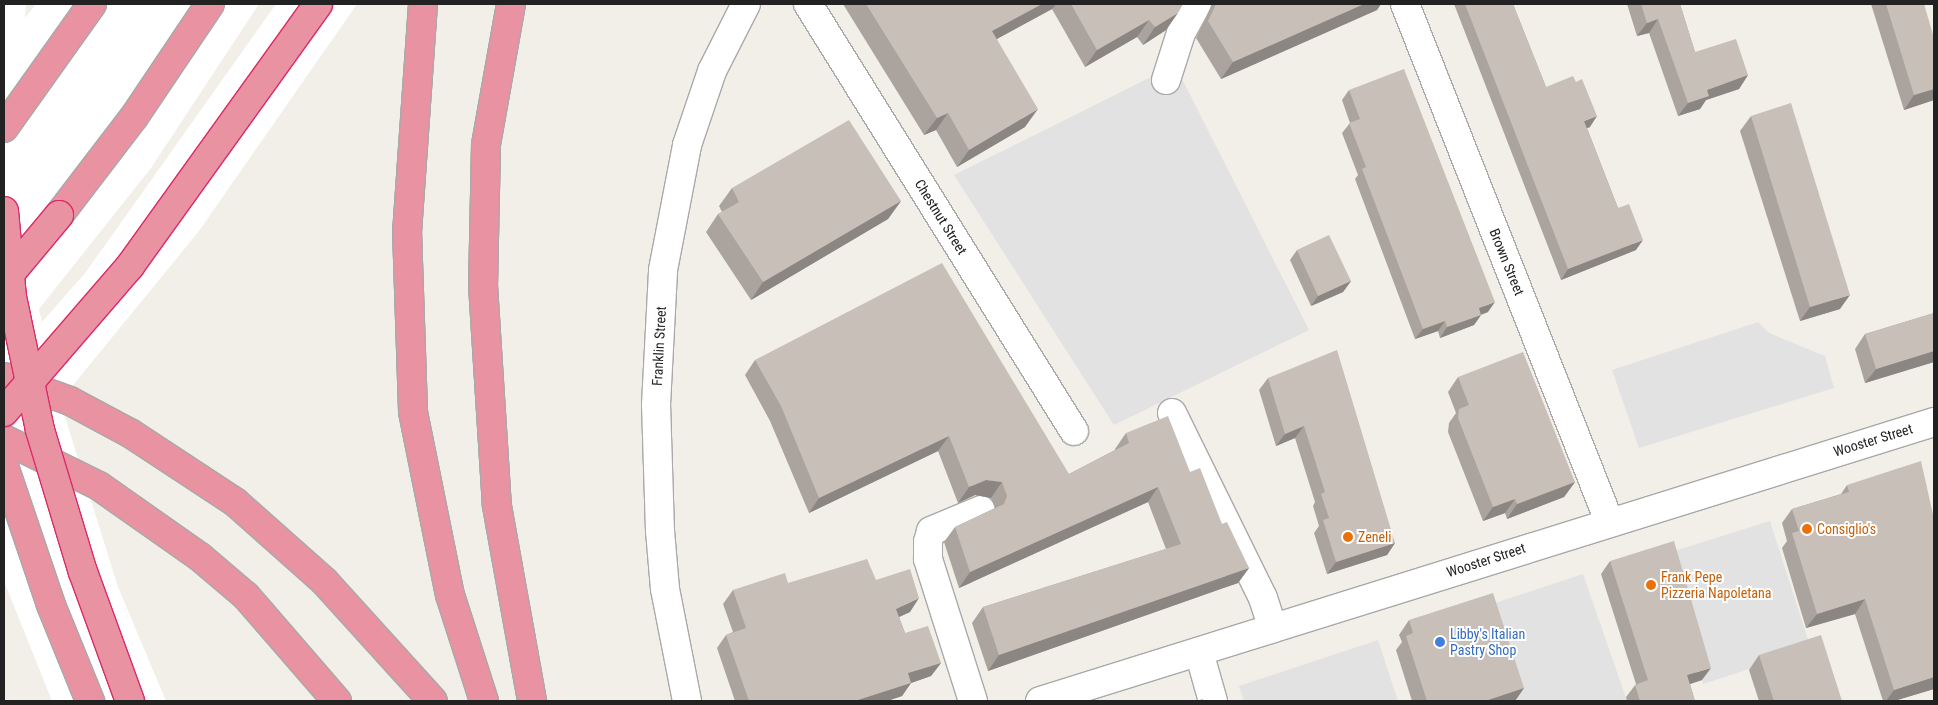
<!DOCTYPE html>
<style>
body{margin:0}
#map{position:relative;width:1938px;height:705px;overflow:hidden;background:#f2efe9;font-family:"Roboto Condensed",sans-serif}
div>[style]{position:absolute}
[style*='--x']{left:calc(var(--x)*1px);top:calc(var(--y)*1px);width:calc(var(--w)*1px);rotate:calc(var(--a)*1deg)}
.parking>*{inset:0;background:#e2e2e2}
.pier>*{inset:0;background:#fff}
.roads{filter:drop-shadow(1px 0 #a9a9a9) drop-shadow(-1px 0 #a9a9a9) drop-shadow(0 1px #a9a9a9) drop-shadow(0 -1px #a9a9a9)}
.minor>*{height:28px;margin:-14px;padding:0 14px;transform-origin:14px;border-radius:14px;background:#fff}
.highway>*{height:28px;margin:-14px;padding:0 14px;transform-origin:14px;border-radius:14px;background:#e892a2}
.bridges{filter:drop-shadow(1px 0 #dc2a67) drop-shadow(-1px 0 #dc2a67) drop-shadow(0 1px #dc2a67) drop-shadow(0 -1px #dc2a67)}
.highway-bridge>*{height:28px;margin:-14px;padding:0 14px;transform-origin:14px;border-radius:14px;background:#e892a2}
.wall>*{inset:0;background:#aba49e}
.shaded-wall>*{inset:0;background:#8b8681}
.building>*{inset:0;background:#c7bfb8}
.dots>*{width:14px;height:14px;translate:-50% -50%;box-sizing:border-box;border:2px solid #fff;border-radius:50%}
span{translate:-50% -50%;white-space:nowrap;text-align:center;line-height:1.15;-webkit-text-stroke:4px #fff;paint-order:stroke}
.street-label{font-size:14px;color:#222}
.food-label{font-size:14px;color:#c56008}
.left{translate:0 -50%;text-align:left}
.shop-label{font-size:14px;color:#366cbe}
.frame{position:absolute;inset:0;border:5px solid #222;pointer-events:none}
</style>
<div id="map">
<div class="parking">
<i style="clip-path:polygon(1175px 65px,1309px 330px,1114px 425px,954px 175px)"></i>
<i style="clip-path:polygon(1758px 322px,1769px 333px,1825px 356px,1834px 388px,1639px 448px,1612px 370px)"></i>
<i style="clip-path:polygon(1770px 521px,1811px 649px,1703px 684px,1665px 554px)"></i>
<i style="clip-path:polygon(1583px 574px,1627px 701px,1514px 701px,1483px 607px)"></i>
<i style="clip-path:polygon(1378px 640px,1398px 701px,1244px 701px,1239px 686px)"></i>
</div>
<div class="pier">
<i style="clip-path:polygon(4px 4px,26px 4px,25px 18px,36px 4px,259px 4px,151px 168px,39px 309px,42px 322px,86px 272px,276px 4px,357px 4px,199px 231px,60px 401px,118px 587px,166px 701px,52px 701px,4px 581px)"></i>
</div>
<div class="roads">
<div class="minor">
<i style="--x:808;--y:4;--w:503;--a:58.08"></i>
<i style="--x:1405;--y:4;--w:556;--a:68.47"></i>
<i style="--x:1166;--y:80;--w:49;--a:-72.3"></i>
<i style="--x:1181;--y:33;--w:33;--a:-61"></i>
<i style="--x:1172;--y:413;--w:206;--a:63.8"></i>
<i style="--x:1263;--y:598;--w:32;--a:72"></i>
<i style="--x:1199;--y:652;--w:51;--a:74.1"></i>
<i style="--x:687;--y:701;--w:114;--a:-101.1"></i>
<i style="--x:665;--y:589;--w:58;--a:-94.9"></i>
<i style="--x:660;--y:531;--w:126;--a:-91.8"></i>
<i style="--x:656;--y:405;--w:135;--a:-87"></i>
<i style="--x:663;--y:270;--w:127;--a:-79.1"></i>
<i style="--x:687;--y:145;--w:78;--a:-71.3"></i>
<i style="--x:712;--y:71;--w:75;--a:-63.1"></i>
<i style="--x:973;--y:701;--w:149;--a:-107.6"></i>
<i style="--x:928;--y:559;--w:17;--a:-90"></i>
<i style="--x:928;--y:542;--w:11;--a:-75"></i>
<i style="--x:931;--y:531;--w:54;--a:-22.8"></i>
<i style="--x:1040;--y:701;--w:937;--a:-17.33"></i>
</div>
<div class="highway">
<i style="--x:423;--y:4;--w:227;--a:94"></i>
<i style="--x:407;--y:230;--w:182;--a:88.1"></i>
<i style="--x:413;--y:412;--w:187;--a:78.6"></i>
<i style="--x:450;--y:595;--w:111;--a:72.2"></i>
<i style="--x:511;--y:4;--w:143;--a:100.1"></i>
<i style="--x:486;--y:145;--w:140;--a:91.2"></i>
<i style="--x:483;--y:285;--w:221;--a:86.4"></i>
<i style="--x:497;--y:506;--w:198;--a:79.8"></i>
<i style="--x:4;--y:128;--w:152;--a:-54.6"></i>
<i style="--x:59;--y:215;--w:123;--a:-52.6"></i>
<i style="--x:134;--y:117;--w:136;--a:-56.1"></i>
<i style="--x:4;--y:377;--w:70;--a:20"></i>
<i style="--x:70;--y:401;--w:68;--a:28.1"></i>
<i style="--x:130;--y:433;--w:126;--a:33.3"></i>
<i style="--x:235;--y:502;--w:119;--a:41.6"></i>
<i style="--x:324;--y:581;--w:162;--a:47.8"></i>
<i style="--x:4;--y:439;--w:106;--a:26.3"></i>
<i style="--x:99;--y:486;--w:123;--a:35.1"></i>
<i style="--x:200;--y:557;--w:60;--a:40.3"></i>
<i style="--x:246;--y:596;--w:139;--a:49.1"></i>
<i style="--x:4;--y:466;--w:147;--a:71.3"></i>
<i style="--x:51;--y:605;--w:104;--a:67.9"></i>
</div>
</div>
<div class="bridges">
<div class="highway-bridge">
<i style="--x:4;--y:211;--w:86;--a:84.7"></i>
<i style="--x:12;--y:297;--w:136;--a:78.1"></i>
<i style="--x:40;--y:430;--w:148;--a:73.2"></i>
<i style="--x:83;--y:572;--w:137;--a:70"></i>
<i style="--x:4;--y:281;--w:86;--a:-50.2"></i>
<i style="--x:4;--y:412;--w:193;--a:-49.2"></i>
<i style="--x:130;--y:266;--w:322;--a:-54.3"></i>
</div>
</div>
<div class="wall">
<i style="clip-path:polygon(843px 4px,1183px 4px,1166px 30px,1143px 45px,1137px 37px,1085px 67px,1052px 9px,997px 39px,1025px 127px,957px 167px,936px 130px,924px 135px)"></i>
<i style="clip-path:polygon(1212px 4px,1381px 4px,1377px 10px,1221px 79px,1196px 38px)"></i>
<i style="clip-path:polygon(1454px 4px,1513px 4px,1546px 87px,1590px 127px,1587px 128px,1618px 208px,1636px 250px,1561px 280px)"></i>
<i style="clip-path:polygon(1627px 4px,1680px 4px,1695px 52px,1748px 75px,1739px 89px,1706px 100px,1700px 109px,1678px 116px,1649px 33px,1637px 36px)"></i>
<i style="clip-path:polygon(1871px 4px,1924px 4px,1934px 100px,1904px 110px)"></i>
<i style="clip-path:polygon(1349px 90px,1488px 312px,1481px 315px,1474px 325px,1440px 338px,1438px 331px,1415px 339px,1355px 179px,1358px 175px,1342px 133px,1350px 123px,1342px 100px)"></i>
<i style="clip-path:polygon(1751px 116px,1840px 309px,1800px 321px,1740px 131px)"></i>
<i style="clip-path:polygon(732px 188px,901px 201px,888px 219px,751px 300px,706px 232px,718px 214px,722px 212px,719px 206px)"></i>
<i style="clip-path:polygon(1297px 250px,1351px 281px,1343px 292px,1311px 306px,1290px 260px)"></i>
<i style="clip-path:polygon(1934px 313px,1934px 362px,1865px 383px,1855px 349px,1865px 334px)"></i>
<i style="clip-path:polygon(755px 360px,1069px 474px,1115px 450px,1115px 449px,1126px 433px,1190px 472px,1249px 568px,1238px 583px,988px 671px,972px 623px,983px 607px,1166px 549px,1148px 502px,959px 588px,944px 542px,955px 527px,995px 508px,991px 498px,975px 495px,958px 503px,938px 451px,809px 513px,770px 421px,745px 375px)"></i>
<i style="clip-path:polygon(1458px 377px,1575px 482px,1564px 497px,1507px 519px,1505px 513px,1483px 521px,1448px 432px,1449px 423px,1456px 413px,1448px 392px)"></i>
<i style="clip-path:polygon(1268px 378px,1395px 543px,1387px 555px,1327px 574px,1314px 533px,1319px 526px,1313px 506px,1315px 502px,1295px 438px,1276px 446px,1259px 390px)"></i>
<i style="clip-path:polygon(1847px 485px,1934px 519px,1934px 689px,1894px 701px,1883px 701px,1855px 614px,1806px 628px,1782px 548px,1787px 541px,1782px 523px,1792px 509px,1841px 494px)"></i>
<i style="clip-path:polygon(1610px 561px,1702px 680px,1690px 684px,1695px 701px,1627px 701px,1626px 697px,1636px 684px,1601px 574px)"></i>
<i style="clip-path:polygon(876px 580px,910px 612px,899px 617px,905px 633px,941px 663px,931px 676px,911px 683px,902px 696px,887px 701px,735px 701px,717px 648px,726px 635px,733px 632px,723px 604px,733px 590px,788px 583px)"></i>
<i style="clip-path:polygon(1409px 620px,1524px 688px,1515px 701px,1412px 701px,1396px 650px,1402px 642px,1399px 635px)"></i>
<i style="clip-path:polygon(1759px 655px,1842px 701px,1759px 701px,1749px 670px)"></i>
</div>
<div class="shaded-wall">
<i style="clip-path:polygon(1042px 4px,1056px 4px,1052px 9px,980px 48px,992px 31px)"></i>
<i style="clip-path:polygon(1364px 4px,1381px 4px,1377px 10px,1221px 79px,1233px 62px)"></i>
<i style="clip-path:polygon(1178px 13px,1166px 30px,1143px 45px,1155px 27px)"></i>
<i style="clip-path:polygon(1658px 19px,1649px 33px,1637px 36px,1647px 23px)"></i>
<i style="clip-path:polygon(1149px 20px,1137px 37px,1085px 67px,1097px 50px)"></i>
<i style="clip-path:polygon(1748px 75px,1739px 89px,1706px 100px,1700px 109px,1678px 116px,1688px 103px,1707px 90px)"></i>
<i style="clip-path:polygon(1934px 89px,1934px 100px,1904px 110px,1914px 95px)"></i>
<i style="clip-path:polygon(1038px 109px,1025px 127px,957px 167px,969px 150px)"></i>
<i style="clip-path:polygon(948px 113px,936px 130px,924px 135px,937px 118px)"></i>
<i style="clip-path:polygon(1597px 116px,1590px 127px,1577px 132px,1584px 121px)"></i>
<i style="clip-path:polygon(901px 201px,888px 219px,751px 300px,763px 282px)"></i>
<i style="clip-path:polygon(1643px 240px,1636px 250px,1561px 280px,1568px 269px)"></i>
<i style="clip-path:polygon(1351px 281px,1343px 292px,1311px 306px,1318px 296px)"></i>
<i style="clip-path:polygon(1850px 295px,1840px 309px,1800px 321px,1810px 307px)"></i>
<i style="clip-path:polygon(1495px 302px,1488px 312px,1471px 318px,1479px 308px)"></i>
<i style="clip-path:polygon(1481px 315px,1474px 325px,1440px 338px,1447px 327px)"></i>
<i style="clip-path:polygon(1445px 321px,1438px 331px,1415px 339px,1423px 329px)"></i>
<i style="clip-path:polygon(1934px 351px,1934px 362px,1865px 383px,1876px 369px)"></i>
<i style="clip-path:polygon(1304px 426px,1295px 438px,1276px 446px,1285px 434px)"></i>
<i style="clip-path:polygon(949px 436px,938px 451px,809px 513px,819px 498px)"></i>
<i style="clip-path:polygon(986px 480px,1002px 482px,991px 498px,975px 495px,958px 503px,969px 487px)"></i>
<i style="clip-path:polygon(1575px 482px,1564px 497px,1507px 519px,1517px 504px)"></i>
<i style="clip-path:polygon(1158px 487px,1148px 502px,959px 588px,970px 572px)"></i>
<i style="clip-path:polygon(1515px 499px,1505px 513px,1483px 521px,1493px 507px)"></i>
<i style="clip-path:polygon(1395px 543px,1387px 555px,1327px 574px,1336px 562px)"></i>
<i style="clip-path:polygon(1249px 568px,1238px 583px,988px 671px,999px 655px)"></i>
<i style="clip-path:polygon(919px 598px,910px 612px,886px 623px,896px 609px)"></i>
<i style="clip-path:polygon(1865px 599px,1855px 614px,1806px 628px,1817px 614px)"></i>
<i style="clip-path:polygon(941px 663px,931px 676px,911px 683px,902px 696px,887px 701px,855px 701px,908px 673px)"></i>
<i style="clip-path:polygon(1711px 668px,1702px 680px,1678px 688px,1687px 675px)"></i>
<i style="clip-path:polygon(1934px 677px,1934px 689px,1894px 701px,1886px 701px,1894px 690px)"></i>
<i style="clip-path:polygon(1524px 688px,1515px 701px,1487px 701px,1488px 700px)"></i>
</div>
<div class="building">
<i style="clip-path:polygon(866px 4px,1042px 4px,992px 31px,1038px 109px,969px 150px,948px 113px,937px 118px)"></i>
<i style="clip-path:polygon(1071px 4px,1183px 4px,1178px 13px,1155px 27px,1149px 20px,1097px 50px)"></i>
<i style="clip-path:polygon(1216px 4px,1364px 4px,1233px 62px,1208px 21px)"></i>
<i style="clip-path:polygon(1465px 4px,1513px 4px,1546px 87px,1573px 76px,1576px 82px,1582px 79px,1597px 116px,1584px 121px,1618px 208px,1629px 204px,1643px 240px,1568px 269px)"></i>
<i style="clip-path:polygon(1641px 4px,1680px 4px,1695px 52px,1736px 39px,1748px 75px,1707px 90px,1709px 96px,1688px 103px,1658px 19px,1647px 23px)"></i>
<i style="clip-path:polygon(1886px 4px,1924px 4px,1934px 38px,1934px 89px,1914px 95px)"></i>
<i style="clip-path:polygon(1404px 69px,1495px 302px,1479px 308px,1481px 315px,1447px 327px,1445px 321px,1423px 329px,1362px 169px,1366px 167px,1349px 123px,1360px 119px,1349px 90px)"></i>
<i style="clip-path:polygon(1791px 103px,1850px 295px,1810px 307px,1751px 116px)"></i>
<i style="clip-path:polygon(849px 120px,901px 201px,763px 282px,718px 214px,739px 202px,732px 188px)"></i>
<i style="clip-path:polygon(1329px 235px,1351px 281px,1318px 296px,1297px 250px)"></i>
<i style="clip-path:polygon(942px 263px,1069px 474px,1129px 443px,1126px 433px,1168px 416px,1190px 472px,1200px 468px,1222px 524px,1227px 522px,1249px 568px,999px 655px,983px 607px,1181px 544px,1158px 487px,970px 572px,955px 527px,1004px 504px,1007px 496px,1002px 482px,986px 480px,969px 487px,949px 436px,819px 498px,781px 406px,755px 360px)"></i>
<i style="clip-path:polygon(1934px 313px,1934px 351px,1876px 369px,1865px 334px)"></i>
<i style="clip-path:polygon(1337px 350px,1395px 543px,1336px 562px,1323px 520px,1329px 518px,1321px 494px,1325px 492px,1304px 426px,1285px 434px,1268px 378px)"></i>
<i style="clip-path:polygon(1523px 352px,1575px 482px,1517px 504px,1515px 499px,1493px 507px,1458px 418px,1459px 409px,1469px 405px,1458px 377px)"></i>
<i style="clip-path:polygon(1921px 461px,1934px 519px,1934px 677px,1894px 690px,1865px 599px,1817px 614px,1792px 533px,1799px 531px,1792px 509px,1849px 492px,1847px 485px)"></i>
<i style="clip-path:polygon(1674px 541px,1711px 668px,1687px 675px,1695px 701px,1640px 701px,1635px 685px,1648px 680px,1610px 561px)"></i>
<i style="clip-path:polygon(867px 559px,876px 580px,910px 569px,919px 598px,896px 609px,905px 633px,928px 626px,941px 663px,908px 673px,911px 683px,855px 701px,749px 701px,726px 635px,746px 628px,733px 590px,785px 573px,788px 583px)"></i>
<i style="clip-path:polygon(1493px 593px,1524px 688px,1488px 700px,1488px 701px,1427px 701px,1406px 636px,1413px 633px,1409px 620px)"></i>
<i style="clip-path:polygon(1821px 635px,1842px 701px,1774px 701px,1759px 655px)"></i>
<i style="clip-path:polygon(1203px 699px,1204px 701px,1195px 701px)"></i>
</div>
<div class="dots">
<i style="left:1807px;top:529px;background:#e8710a"></i>
<i style="left:1348px;top:537px;background:#e8710a"></i>
<i style="left:1651px;top:585px;background:#e8710a"></i>
<i style="left:1440px;top:642px;background:#3f7fe0"></i>
</div>
<div class="street-label">
<span style="left:941px;top:217px;rotate:58deg">Chestnut Street</span>
<span style="left:1507px;top:262px;rotate:68deg">Brown Street</span>
<span style="left:659px;top:346px;rotate:-87deg">Franklin Street</span>
<span style="left:1873px;top:440px;rotate:-17deg">Wooster Street</span>
<span style="left:1486px;top:560px;rotate:-18deg">Wooster Street</span>
</div>
<div class="food-label">
<span class="left" style="left:1817px;top:529px">Consiglio's</span>
<span class="left" style="left:1358px;top:537px">Zeneli</span>
<span class="left" style="left:1661px;top:585px">Frank Pepe<br>Pizzeria Napoletana</span>
</div>
<div class="shop-label">
<span class="left" style="left:1450px;top:642px">Libby's Italian<br>Pastry Shop</span>
</div>
<div class="frame"></div>
</div>
